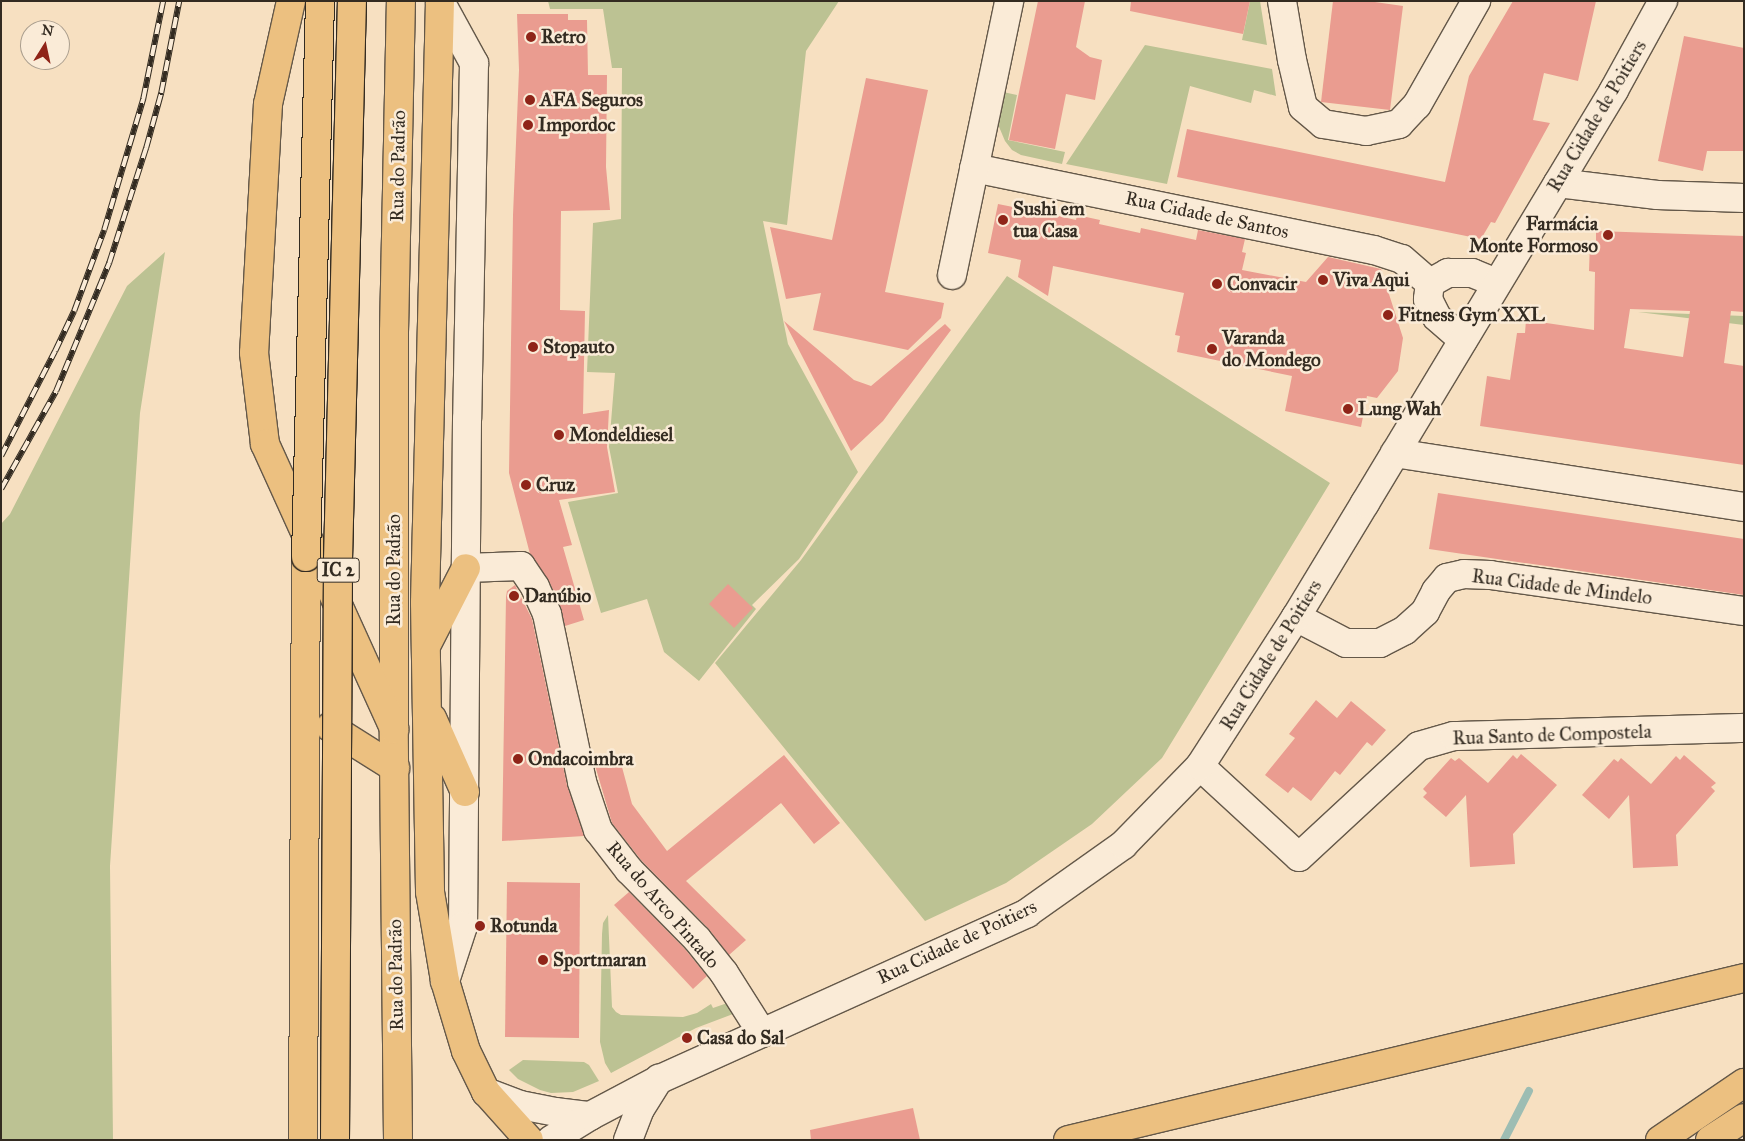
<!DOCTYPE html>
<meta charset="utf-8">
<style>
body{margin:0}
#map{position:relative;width:1745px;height:1141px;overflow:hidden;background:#f7e0c1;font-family:"IM FELL Great Primer",serif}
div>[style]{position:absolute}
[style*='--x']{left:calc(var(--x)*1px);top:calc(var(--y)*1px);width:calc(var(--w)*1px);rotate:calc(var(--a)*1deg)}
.green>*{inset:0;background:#bcc293}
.stream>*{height:8px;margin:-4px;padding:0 4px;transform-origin:4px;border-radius:4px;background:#9dbdb3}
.building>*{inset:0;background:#ea9c90}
.roads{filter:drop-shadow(1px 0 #645849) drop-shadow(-1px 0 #645849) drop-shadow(0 1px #645849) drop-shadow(0 -1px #645849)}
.minor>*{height:28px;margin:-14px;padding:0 14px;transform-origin:14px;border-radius:14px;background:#faebd7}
.major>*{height:28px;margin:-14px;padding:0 14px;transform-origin:14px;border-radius:14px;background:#ecc080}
.highway>*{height:28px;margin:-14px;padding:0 14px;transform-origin:14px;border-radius:14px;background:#ecc080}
.rail>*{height:5.5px;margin-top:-2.75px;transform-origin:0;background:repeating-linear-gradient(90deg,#faebd7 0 11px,#332b21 0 22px);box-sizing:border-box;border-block:1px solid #332b21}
.bridges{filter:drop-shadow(1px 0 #332b21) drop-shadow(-1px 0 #332b21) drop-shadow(0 1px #332b21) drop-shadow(0 -1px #332b21)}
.highway-bridge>*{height:28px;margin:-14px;padding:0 14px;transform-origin:14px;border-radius:14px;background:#ecc080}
.dots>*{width:14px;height:14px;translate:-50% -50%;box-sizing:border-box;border:2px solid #faebd7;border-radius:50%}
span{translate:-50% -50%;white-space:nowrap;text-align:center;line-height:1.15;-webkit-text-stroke:5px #faebd7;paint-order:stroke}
.shield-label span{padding:1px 4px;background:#faebd7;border:1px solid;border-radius:4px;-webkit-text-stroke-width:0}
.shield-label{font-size:18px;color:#332b21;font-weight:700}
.poi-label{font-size:19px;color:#332b21;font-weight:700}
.left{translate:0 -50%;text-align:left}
.right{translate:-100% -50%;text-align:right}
.street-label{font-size:19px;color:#332b21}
.frame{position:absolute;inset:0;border:2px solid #332b21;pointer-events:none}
.north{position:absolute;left:20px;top:20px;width:50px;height:50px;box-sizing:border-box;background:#faebd7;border:1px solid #aa9e8e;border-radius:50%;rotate:10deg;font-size:14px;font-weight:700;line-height:20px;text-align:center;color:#332b21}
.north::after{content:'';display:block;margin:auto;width:18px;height:22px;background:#8f2418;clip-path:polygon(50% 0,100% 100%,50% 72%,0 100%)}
</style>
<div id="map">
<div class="green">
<i style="clip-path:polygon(548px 1px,839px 1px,806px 51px,787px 225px,763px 221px,788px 344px,858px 472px,799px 559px,752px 605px,756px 609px,699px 681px,664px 652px,647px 599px,601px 613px,568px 502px,618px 493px,609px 447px,615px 373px,587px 372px,593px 223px,621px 219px,622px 68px,612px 68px,603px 9px,550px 9px)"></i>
<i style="clip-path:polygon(1250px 1px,1260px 1px,1267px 45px,1242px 40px)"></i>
<i style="clip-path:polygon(1145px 45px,1272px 69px,1276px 96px,1254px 90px,1251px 103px,1190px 86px,1167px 184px,1066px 164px)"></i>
<i style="clip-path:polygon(1003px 92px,1017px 95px,1008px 140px,1065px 152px,1062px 164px,1021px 155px,1012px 150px,1005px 141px,997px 122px)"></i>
<i style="clip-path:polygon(165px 252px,140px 413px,110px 866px,113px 1140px,1px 1140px,1px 524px,10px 514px,127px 286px)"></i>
<i style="clip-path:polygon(1007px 276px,1330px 483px,1162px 758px,1092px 824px,1006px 883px,925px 921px,715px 663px,801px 560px)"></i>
<i style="clip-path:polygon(1638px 312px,1744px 316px,1744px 325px)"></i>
<i style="clip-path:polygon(608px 915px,612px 1007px,616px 1012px,621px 1015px,683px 1017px,697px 1013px,711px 1004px,713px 1008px,736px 1000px,741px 1011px,696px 1028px,611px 1073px,605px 1063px,600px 1042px,602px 934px,603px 923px)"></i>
<i style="clip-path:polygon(523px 1060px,584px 1062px,589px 1065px,599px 1081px,573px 1092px,551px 1093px,540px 1090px,518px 1079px,509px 1070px)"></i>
</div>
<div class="stream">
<i style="--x:1504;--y:1140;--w:55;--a:-63"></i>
</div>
<div class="building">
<i style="clip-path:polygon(1038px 1px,1085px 1px,1076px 47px,1090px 57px,1102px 60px,1095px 100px,1066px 94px,1055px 149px,1009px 140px)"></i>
<i style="clip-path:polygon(1131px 1px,1250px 1px,1243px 34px,1130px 11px)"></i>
<i style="clip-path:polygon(1333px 1px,1368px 1px,1403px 6px,1390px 110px,1321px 102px)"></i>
<i style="clip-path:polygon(1513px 1px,1596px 1px,1578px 81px,1544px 73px,1533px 120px,1550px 123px,1495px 223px,1491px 222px,1481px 239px,1177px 177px,1187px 129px,1445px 182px,1469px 76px)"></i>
<i style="clip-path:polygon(517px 14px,568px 14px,568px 20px,587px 20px,588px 75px,607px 75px,606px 167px,610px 210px,561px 211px,560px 310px,585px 311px,583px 414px,609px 410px,607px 447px,615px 492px,559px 500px,572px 545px,563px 547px,584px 620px,565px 626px,561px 608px,549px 581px,530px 554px,509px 473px,513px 215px,519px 70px)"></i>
<i style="clip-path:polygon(1684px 36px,1744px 48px,1744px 151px,1707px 151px,1703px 171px,1658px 161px)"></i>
<i style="clip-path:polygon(866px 78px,928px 90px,885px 292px,944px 303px,941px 318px,908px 350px,813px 330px,821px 293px,786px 299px,770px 227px,832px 240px)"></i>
<i style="clip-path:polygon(1014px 201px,1037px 206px,1036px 211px,1076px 220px,1077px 215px,1100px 220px,1099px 224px,1140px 233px,1141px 228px,1196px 240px,1198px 230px,1245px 239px,1242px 252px,1246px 253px,1242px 270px,1306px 282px,1328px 257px,1381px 269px,1403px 338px,1398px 371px,1377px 398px,1367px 396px,1361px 427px,1285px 411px,1292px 376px,1177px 352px,1180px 336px,1175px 335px,1184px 293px,1053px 266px,1048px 296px,1018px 277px,1021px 260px,988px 253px,998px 204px,1013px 207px)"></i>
<i style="clip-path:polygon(evenodd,1596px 231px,1744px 236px,1744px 312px,1731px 311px,1724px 363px,1744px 366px,1744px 465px,1480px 426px,1487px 376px,1510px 380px,1517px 333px,1525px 333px,1526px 320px,1594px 330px,1595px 272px,1589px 271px,1590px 242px,1596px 242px,1596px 231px,1630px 309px,1690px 311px,1683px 357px,1624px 348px,1630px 309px)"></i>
<i style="clip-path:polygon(784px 321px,854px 380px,871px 386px,945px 324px,951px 330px,883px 421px,851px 451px)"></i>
<i style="clip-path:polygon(1438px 493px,1744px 539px,1744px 595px,1429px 549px)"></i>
<i style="clip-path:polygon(728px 584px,753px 608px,734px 628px,709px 604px)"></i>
<i style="clip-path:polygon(515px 585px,532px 619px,567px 785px,584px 836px,502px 841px,506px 597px,507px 591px)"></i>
<i style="clip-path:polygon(1316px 700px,1337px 718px,1351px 701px,1386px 730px,1372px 746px,1367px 742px,1340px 775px,1335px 771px,1311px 801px,1293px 787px,1288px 793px,1265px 775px,1295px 738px,1289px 734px)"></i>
<i style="clip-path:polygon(1521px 754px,1557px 785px,1513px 834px,1515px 864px,1470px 867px,1466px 795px,1446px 817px,1423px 797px,1427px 793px,1423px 789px,1451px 758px,1455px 761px,1459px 758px,1488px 783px,1513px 755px,1517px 759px)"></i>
<i style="clip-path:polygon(784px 755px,840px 823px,814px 844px,781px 803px,686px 881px,746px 940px,729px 955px,708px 928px,641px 860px,612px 823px,594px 762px,619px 756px,632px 804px,667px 851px)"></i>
<i style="clip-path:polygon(1684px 755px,1716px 783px,1711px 787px,1715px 791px,1676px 835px,1678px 866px,1633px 868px,1629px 795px,1609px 819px,1582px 795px,1614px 759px,1618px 762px,1621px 758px,1651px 784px,1676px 756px,1680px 760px)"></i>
<i style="clip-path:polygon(507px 882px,580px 883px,579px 1038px,505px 1037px)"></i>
<i style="clip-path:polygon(629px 892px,685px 949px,707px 976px,693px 989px,614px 905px)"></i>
<i style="clip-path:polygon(913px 1108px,920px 1140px,811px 1140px,810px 1130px)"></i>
</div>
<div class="roads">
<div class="minor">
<i style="--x:440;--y:1;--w:71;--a:61.3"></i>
<i style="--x:474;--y:63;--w:356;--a:91.1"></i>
<i style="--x:467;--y:419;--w:507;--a:90.45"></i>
<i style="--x:463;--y:926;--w:58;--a:108.1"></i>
<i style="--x:1282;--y:1;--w:60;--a:80.4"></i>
<i style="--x:1292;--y:60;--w:48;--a:76.8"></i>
<i style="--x:1303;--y:107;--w:26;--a:40"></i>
<i style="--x:1323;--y:124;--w:44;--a:9.2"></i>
<i style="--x:1366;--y:131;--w:34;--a:-12"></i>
<i style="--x:1399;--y:124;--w:26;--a:-47"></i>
<i style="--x:1417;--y:105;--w:120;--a:-60.4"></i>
<i style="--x:974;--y:168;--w:408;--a:11.6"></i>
<i style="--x:1374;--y:250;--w:29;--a:18"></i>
<i style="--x:1402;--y:259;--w:37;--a:41"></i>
<i style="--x:1558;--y:183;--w:100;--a:6.9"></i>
<i style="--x:1657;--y:195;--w:87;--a:2"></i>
<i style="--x:952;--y:275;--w:280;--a:-78.2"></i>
<i style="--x:1463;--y:340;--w:35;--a:-139"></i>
<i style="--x:1437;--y:317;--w:20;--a:-117"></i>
<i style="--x:1428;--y:299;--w:16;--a:-83"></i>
<i style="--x:1430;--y:283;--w:21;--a:-29"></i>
<i style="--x:1448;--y:273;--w:24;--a:0"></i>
<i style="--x:1472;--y:273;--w:27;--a:22"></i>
<i style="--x:1395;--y:453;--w:353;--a:8.8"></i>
<i style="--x:466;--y:568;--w:55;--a:-2.1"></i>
<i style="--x:521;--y:566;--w:25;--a:56"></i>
<i style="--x:535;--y:587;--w:30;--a:66"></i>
<i style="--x:547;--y:614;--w:172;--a:78.2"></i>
<i style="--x:582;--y:782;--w:51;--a:71.6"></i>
<i style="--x:598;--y:830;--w:51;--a:52.2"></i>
<i style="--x:629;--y:870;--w:97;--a:45.4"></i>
<i style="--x:697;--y:939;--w:43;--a:51.5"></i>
<i style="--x:724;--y:973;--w:71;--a:57.7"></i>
<i style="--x:1296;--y:617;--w:56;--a:27.5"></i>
<i style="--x:1346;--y:643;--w:34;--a:0"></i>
<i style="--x:1380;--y:643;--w:28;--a:-27"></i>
<i style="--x:1405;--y:630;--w:27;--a:-42"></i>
<i style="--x:1425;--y:612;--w:24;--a:-62"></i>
<i style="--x:1436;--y:591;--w:17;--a:-50"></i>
<i style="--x:1447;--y:578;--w:17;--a:-13"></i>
<i style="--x:1464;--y:574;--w:26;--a:2"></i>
<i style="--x:1490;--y:575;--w:257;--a:8.1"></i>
<i style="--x:1200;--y:766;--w:134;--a:42.6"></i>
<i style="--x:1299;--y:857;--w:163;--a:-42.8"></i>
<i style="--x:1419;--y:746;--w:36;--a:-16"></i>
<i style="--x:1454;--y:736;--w:290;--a:-1.6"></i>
<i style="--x:486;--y:1092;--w:36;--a:21"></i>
<i style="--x:520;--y:1105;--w:36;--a:11"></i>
<i style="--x:555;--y:1112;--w:35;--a:7"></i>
<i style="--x:551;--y:1140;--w:46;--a:-31.6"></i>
<i style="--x:590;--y:1116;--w:79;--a:-27.9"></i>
<i style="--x:660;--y:1079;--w:403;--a:-24.3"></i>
<i style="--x:1027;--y:913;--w:118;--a:-35.3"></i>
<i style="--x:1123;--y:845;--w:110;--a:-45.7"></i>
<i style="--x:1200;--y:766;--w:177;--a:-57.2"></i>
<i style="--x:1296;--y:617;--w:133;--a:-58.8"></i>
<i style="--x:1365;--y:503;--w:482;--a:-58.9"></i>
<i style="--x:1614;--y:90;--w:102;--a:-61.2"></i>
<i style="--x:628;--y:1140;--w:33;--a:-69"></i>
<i style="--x:640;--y:1109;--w:36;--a:-58"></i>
</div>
<div class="major">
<i style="--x:440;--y:1;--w:602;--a:91.43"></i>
<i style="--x:425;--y:603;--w:289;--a:89"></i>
<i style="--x:430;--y:892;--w:90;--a:80.4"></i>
<i style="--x:445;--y:981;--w:73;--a:73.3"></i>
<i style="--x:466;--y:1051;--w:46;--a:64"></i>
<i style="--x:486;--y:1092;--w:64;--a:48.1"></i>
<i style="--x:428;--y:642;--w:83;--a:-62.8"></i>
<i style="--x:432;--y:718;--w:81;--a:66"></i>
<i style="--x:330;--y:727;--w:77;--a:32.2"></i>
<i style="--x:398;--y:1140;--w:411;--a:-90.6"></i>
<i style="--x:394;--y:729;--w:397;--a:-90"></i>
<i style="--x:394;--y:332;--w:331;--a:-88.8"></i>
</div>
<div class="highway">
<i style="--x:291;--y:1;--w:106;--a:102.6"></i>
<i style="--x:268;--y:104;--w:249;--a:93.2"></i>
<i style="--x:254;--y:353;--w:92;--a:83.1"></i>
<i style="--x:265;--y:444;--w:313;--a:65.6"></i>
<i style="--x:303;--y:1140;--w:583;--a:-89.71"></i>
<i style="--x:1068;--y:1140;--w:695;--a:-13.48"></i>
<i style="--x:1660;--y:1140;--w:102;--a:-34.2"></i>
<i style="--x:1710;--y:1140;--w:40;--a:-32.9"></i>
</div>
</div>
<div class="rail">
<i style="--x:1;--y:456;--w:118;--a:-62.8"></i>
<i style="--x:55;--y:351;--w:44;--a:-64.6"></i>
<i style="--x:74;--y:311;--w:86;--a:-69.7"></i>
<i style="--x:104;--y:230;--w:137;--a:-73.4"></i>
<i style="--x:143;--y:99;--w:100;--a:-78.5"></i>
<i style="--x:1;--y:489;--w:112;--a:-60.7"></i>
<i style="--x:56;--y:391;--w:139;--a:-67.5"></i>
<i style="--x:109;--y:263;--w:121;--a:-72.2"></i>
<i style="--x:146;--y:148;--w:57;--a:-74.7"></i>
<i style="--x:161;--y:93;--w:94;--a:-78.9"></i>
</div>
<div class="bridges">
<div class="highway-bridge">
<i style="--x:306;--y:557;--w:556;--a:-88.56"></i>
<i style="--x:335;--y:1140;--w:580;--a:-89.7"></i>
<i style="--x:338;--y:560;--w:559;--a:-88.57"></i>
</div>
</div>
<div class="dots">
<i style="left:531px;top:37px;background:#8f2418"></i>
<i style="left:530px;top:100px;background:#8f2418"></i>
<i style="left:528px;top:125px;background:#8f2418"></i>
<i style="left:1003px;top:220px;background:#8f2418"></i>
<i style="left:1608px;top:235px;background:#8f2418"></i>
<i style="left:1323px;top:280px;background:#8f2418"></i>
<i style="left:1217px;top:284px;background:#8f2418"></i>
<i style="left:1388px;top:315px;background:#8f2418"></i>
<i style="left:533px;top:347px;background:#8f2418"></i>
<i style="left:1212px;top:349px;background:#8f2418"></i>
<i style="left:1348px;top:409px;background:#8f2418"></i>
<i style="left:559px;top:435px;background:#8f2418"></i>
<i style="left:526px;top:485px;background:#8f2418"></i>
<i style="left:514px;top:596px;background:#8f2418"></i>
<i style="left:518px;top:759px;background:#8f2418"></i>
<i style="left:480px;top:926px;background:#8f2418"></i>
<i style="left:543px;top:960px;background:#8f2418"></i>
<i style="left:687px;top:1038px;background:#8f2418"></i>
</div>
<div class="shield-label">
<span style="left:338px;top:570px">IC 2</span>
</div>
<div class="poi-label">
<span class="left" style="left:541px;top:37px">Retro</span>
<span class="left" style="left:540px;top:100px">AFA Seguros</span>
<span class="left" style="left:538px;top:125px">Impordoc</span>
<span class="left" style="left:1013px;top:220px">Sushi em<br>tua Casa</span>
<span class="right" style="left:1598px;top:235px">Farmácia<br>Monte Formoso</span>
<span class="left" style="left:1333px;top:280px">Viva Aqui</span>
<span class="left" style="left:1227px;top:284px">Convacir</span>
<span class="left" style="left:1398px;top:315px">Fitness Gym XXL</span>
<span class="left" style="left:1222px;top:349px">Varanda<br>do Mondego</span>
<span class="left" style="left:543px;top:347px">Stopauto</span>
<span class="left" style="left:1358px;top:409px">Lung Wah</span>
<span class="left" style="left:569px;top:435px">Mondeldiesel</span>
<span class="left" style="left:536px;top:485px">Cruz</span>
<span class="left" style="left:524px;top:596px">Danúbio</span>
<span class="left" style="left:528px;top:759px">Ondacoimbra</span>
<span class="left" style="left:490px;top:926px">Rotunda</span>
<span class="left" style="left:553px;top:960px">Sportmaran</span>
<span class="left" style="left:697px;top:1038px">Casa do Sal</span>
</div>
<div class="street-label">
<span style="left:1597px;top:116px;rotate:-59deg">Rua Cidade de Poitiers</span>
<span style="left:398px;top:166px;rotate:-89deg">Rua do Padrão</span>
<span style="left:1207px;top:215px;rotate:12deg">Rua Cidade de Santos</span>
<span style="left:394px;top:570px;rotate:-90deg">Rua do Padrão</span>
<span style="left:1562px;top:587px;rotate:7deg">Rua Cidade de Mindelo</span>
<span style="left:1271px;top:655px;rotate:-58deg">Rua Cidade de Poitiers</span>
<span style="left:1552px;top:735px;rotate:-2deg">Rua Santo de Compostela</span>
<span style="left:663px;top:905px;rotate:49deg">Rua do Arco Pintado</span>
<span style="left:957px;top:942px;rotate:-25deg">Rua Cidade de Poitiers</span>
<span style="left:396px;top:975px;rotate:-91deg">Rua do Padrão</span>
</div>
<div class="frame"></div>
<div class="north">N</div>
</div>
